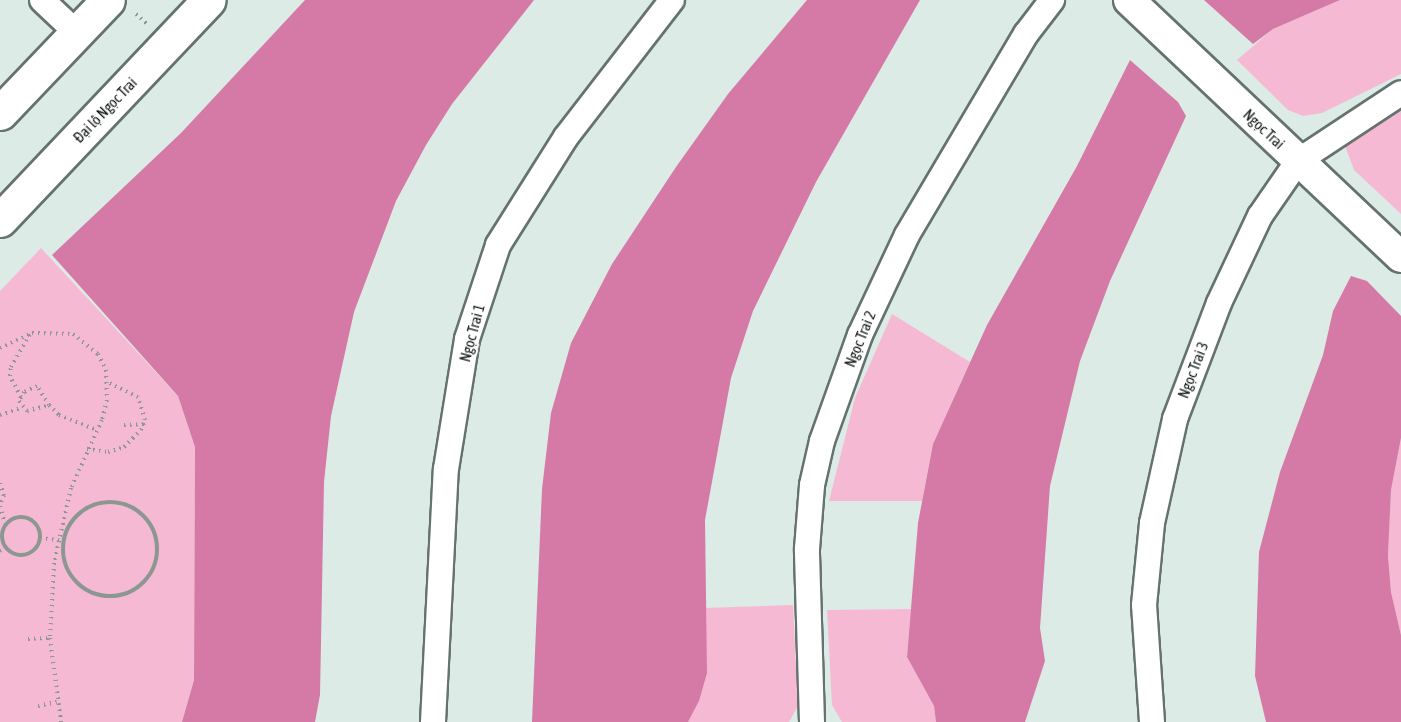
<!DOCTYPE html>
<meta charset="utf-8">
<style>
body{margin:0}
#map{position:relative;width:1401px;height:722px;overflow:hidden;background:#dcebe5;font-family:"Asap Condensed",sans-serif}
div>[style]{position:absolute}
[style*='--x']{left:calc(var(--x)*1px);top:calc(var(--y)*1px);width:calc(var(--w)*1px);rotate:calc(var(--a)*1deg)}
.green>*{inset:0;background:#f6b9d4}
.water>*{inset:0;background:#d57aa6}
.path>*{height:4px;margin-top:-2px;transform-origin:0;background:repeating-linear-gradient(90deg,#8c9792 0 1.5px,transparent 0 6px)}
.path>.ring{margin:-2px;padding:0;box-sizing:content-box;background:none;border:4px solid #8c9792;border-radius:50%}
.roads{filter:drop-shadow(2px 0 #65726d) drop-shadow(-2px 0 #65726d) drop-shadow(0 2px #65726d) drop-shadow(0 -2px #65726d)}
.minor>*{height:24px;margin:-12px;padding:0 12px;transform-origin:12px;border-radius:12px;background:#fff}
.tertiary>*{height:30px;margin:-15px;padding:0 15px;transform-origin:15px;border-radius:15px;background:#fff}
.secondary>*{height:33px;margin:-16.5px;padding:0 16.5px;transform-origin:16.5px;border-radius:16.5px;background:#fff}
span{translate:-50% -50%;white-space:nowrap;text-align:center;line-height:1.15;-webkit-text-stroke:4.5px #fff;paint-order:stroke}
.street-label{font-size:15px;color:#101613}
</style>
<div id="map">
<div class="green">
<i style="clip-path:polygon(1340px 0,1401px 0,1401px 74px,1322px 113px,1303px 116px,1288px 110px,1237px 60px,1273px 29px)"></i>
<i style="clip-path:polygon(1401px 108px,1401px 214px,1354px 170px,1345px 146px,1350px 134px)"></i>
<i style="clip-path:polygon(41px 248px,178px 396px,195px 447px,194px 680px,182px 722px,0 722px,0 291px)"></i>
<i style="clip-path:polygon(892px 314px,970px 362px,933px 444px,922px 501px,829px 501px,855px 398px)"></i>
<i style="clip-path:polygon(1401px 438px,1401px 635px,1391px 592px,1388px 556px,1391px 490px)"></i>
<i style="clip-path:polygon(793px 605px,798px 706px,789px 722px,688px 722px,699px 701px,705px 608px)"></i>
<i style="clip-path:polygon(911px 609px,907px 657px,934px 706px,936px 722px,842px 722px,832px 705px,827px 610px)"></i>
</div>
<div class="water">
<i style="clip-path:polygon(305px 0,534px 0,452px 104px,426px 145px,396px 201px,354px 312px,331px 416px,324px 482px,320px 695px,315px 722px,182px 722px,194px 680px,195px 447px,178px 396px,52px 255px,181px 133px)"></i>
<i style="clip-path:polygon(807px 0,920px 0,816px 182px,753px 311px,731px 378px,705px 520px,707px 673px,699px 701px,688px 722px,532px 722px,542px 489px,551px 413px,571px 343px,612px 264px,676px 167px,728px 94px)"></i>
<i style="clip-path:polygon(1204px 0,1340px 0,1273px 29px,1253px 44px)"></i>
<i style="clip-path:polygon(1130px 60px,1178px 102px,1186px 116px,1110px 281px,1080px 361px,1050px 486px,1040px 628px,1045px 661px,1025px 722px,936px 722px,934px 706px,907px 657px,918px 523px,933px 444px,987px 325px,1077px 166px)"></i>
<i style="clip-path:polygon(1351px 276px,1367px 281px,1401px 316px,1401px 438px,1391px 490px,1388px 556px,1391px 592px,1401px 635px,1401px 722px,1266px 722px,1255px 676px,1259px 552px,1280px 472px,1323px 355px,1333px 311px)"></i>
</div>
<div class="path">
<i style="--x:136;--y:14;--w:15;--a:42"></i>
<i style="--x:0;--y:348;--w:35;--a:-25"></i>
<i style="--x:32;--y:333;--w:41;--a:1.4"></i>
<i style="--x:73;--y:334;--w:32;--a:39"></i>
<i style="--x:98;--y:354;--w:18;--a:63"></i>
<i style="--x:106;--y:370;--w:30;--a:88"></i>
<i style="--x:107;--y:400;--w:21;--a:104"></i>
<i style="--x:102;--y:420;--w:75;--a:114.5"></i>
<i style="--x:71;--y:488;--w:77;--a:102.8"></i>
<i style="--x:54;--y:563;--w:75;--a:93.1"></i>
<i style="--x:50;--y:638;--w:85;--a:82.5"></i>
<i style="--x:21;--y:397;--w:24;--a:-118"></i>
<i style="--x:10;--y:376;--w:9;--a:-84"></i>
<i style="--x:11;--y:367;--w:38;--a:-60"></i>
<i style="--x:49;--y:405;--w:22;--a:-122"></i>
<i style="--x:37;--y:386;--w:14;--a:155"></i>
<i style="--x:24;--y:392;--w:10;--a:119"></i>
<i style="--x:19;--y:401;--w:13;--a:51"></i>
<i style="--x:27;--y:411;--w:23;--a:-15"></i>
<i style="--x:49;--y:405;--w:14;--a:45"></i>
<i style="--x:59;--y:415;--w:41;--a:21.5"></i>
<i style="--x:0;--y:415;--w:22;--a:-18"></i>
<i style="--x:124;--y:425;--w:20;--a:-3"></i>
<i style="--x:87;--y:449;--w:21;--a:8"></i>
<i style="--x:108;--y:452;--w:17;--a:-17"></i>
<i style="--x:124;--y:447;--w:24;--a:-45"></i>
<i style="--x:141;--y:430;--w:11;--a:-68"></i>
<i style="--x:145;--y:420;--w:24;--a:-107"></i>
<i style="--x:138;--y:397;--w:34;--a:-154"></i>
<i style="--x:0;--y:483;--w:13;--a:72"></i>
<i style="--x:4;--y:495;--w:11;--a:112"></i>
<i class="ring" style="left:63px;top:502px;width:90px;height:90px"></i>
<i style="--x:0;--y:506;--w:19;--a:74"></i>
<i class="ring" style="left:2px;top:517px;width:34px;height:34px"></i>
<i style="--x:40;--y:538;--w:24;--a:7"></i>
<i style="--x:0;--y:551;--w:7;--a:-34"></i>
<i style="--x:28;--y:639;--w:22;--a:-3"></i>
<i style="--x:38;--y:706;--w:19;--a:-12"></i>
</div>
<div class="roads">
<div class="minor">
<i style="--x:42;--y:0;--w:48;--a:43.3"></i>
<i style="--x:433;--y:722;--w:253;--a:-87.1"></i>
<i style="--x:446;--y:469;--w:132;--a:-80.8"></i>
<i style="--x:467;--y:339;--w:99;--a:-71.7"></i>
<i style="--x:498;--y:245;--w:128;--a:-57.8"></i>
<i style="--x:566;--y:137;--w:173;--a:-52.3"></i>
<i style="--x:812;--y:722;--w:173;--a:-91.7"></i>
<i style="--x:807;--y:549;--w:64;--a:-85.5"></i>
<i style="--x:812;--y:485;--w:45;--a:-77.2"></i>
<i style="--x:822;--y:441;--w:113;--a:-70.3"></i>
<i style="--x:860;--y:335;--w:110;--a:-64.8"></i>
<i style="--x:907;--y:235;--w:234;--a:-59.4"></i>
<i style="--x:1026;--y:34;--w:43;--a:-52.6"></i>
<i style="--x:1152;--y:722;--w:117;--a:-93.9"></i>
<i style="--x:1144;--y:605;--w:82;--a:-84.4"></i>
<i style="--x:1152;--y:523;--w:107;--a:-77.5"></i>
<i style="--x:1175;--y:419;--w:124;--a:-69.2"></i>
<i style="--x:1219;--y:303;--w:96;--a:-64.8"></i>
<i style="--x:1260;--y:216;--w:67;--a:-55.4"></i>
<i style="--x:1298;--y:161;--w:123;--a:-33.4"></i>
</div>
<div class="tertiary">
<i style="--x:1129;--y:0;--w:374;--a:43.4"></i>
</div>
<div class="secondary">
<i style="--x:0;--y:113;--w:156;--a:-46.3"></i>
<i style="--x:0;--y:220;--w:303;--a:-46.5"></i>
</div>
</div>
<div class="street-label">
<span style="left:105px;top:110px;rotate:-46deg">Đại lộ Ngọc Trai</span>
<span style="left:1264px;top:129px;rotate:43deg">Ngọc Trai</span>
<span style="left:472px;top:333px;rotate:-75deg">Ngọc Trai 1</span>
<span style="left:860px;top:339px;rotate:-68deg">Ngọc Trai 2</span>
<span style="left:1193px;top:370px;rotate:-69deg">Ngọc Trai 3</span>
</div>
</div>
